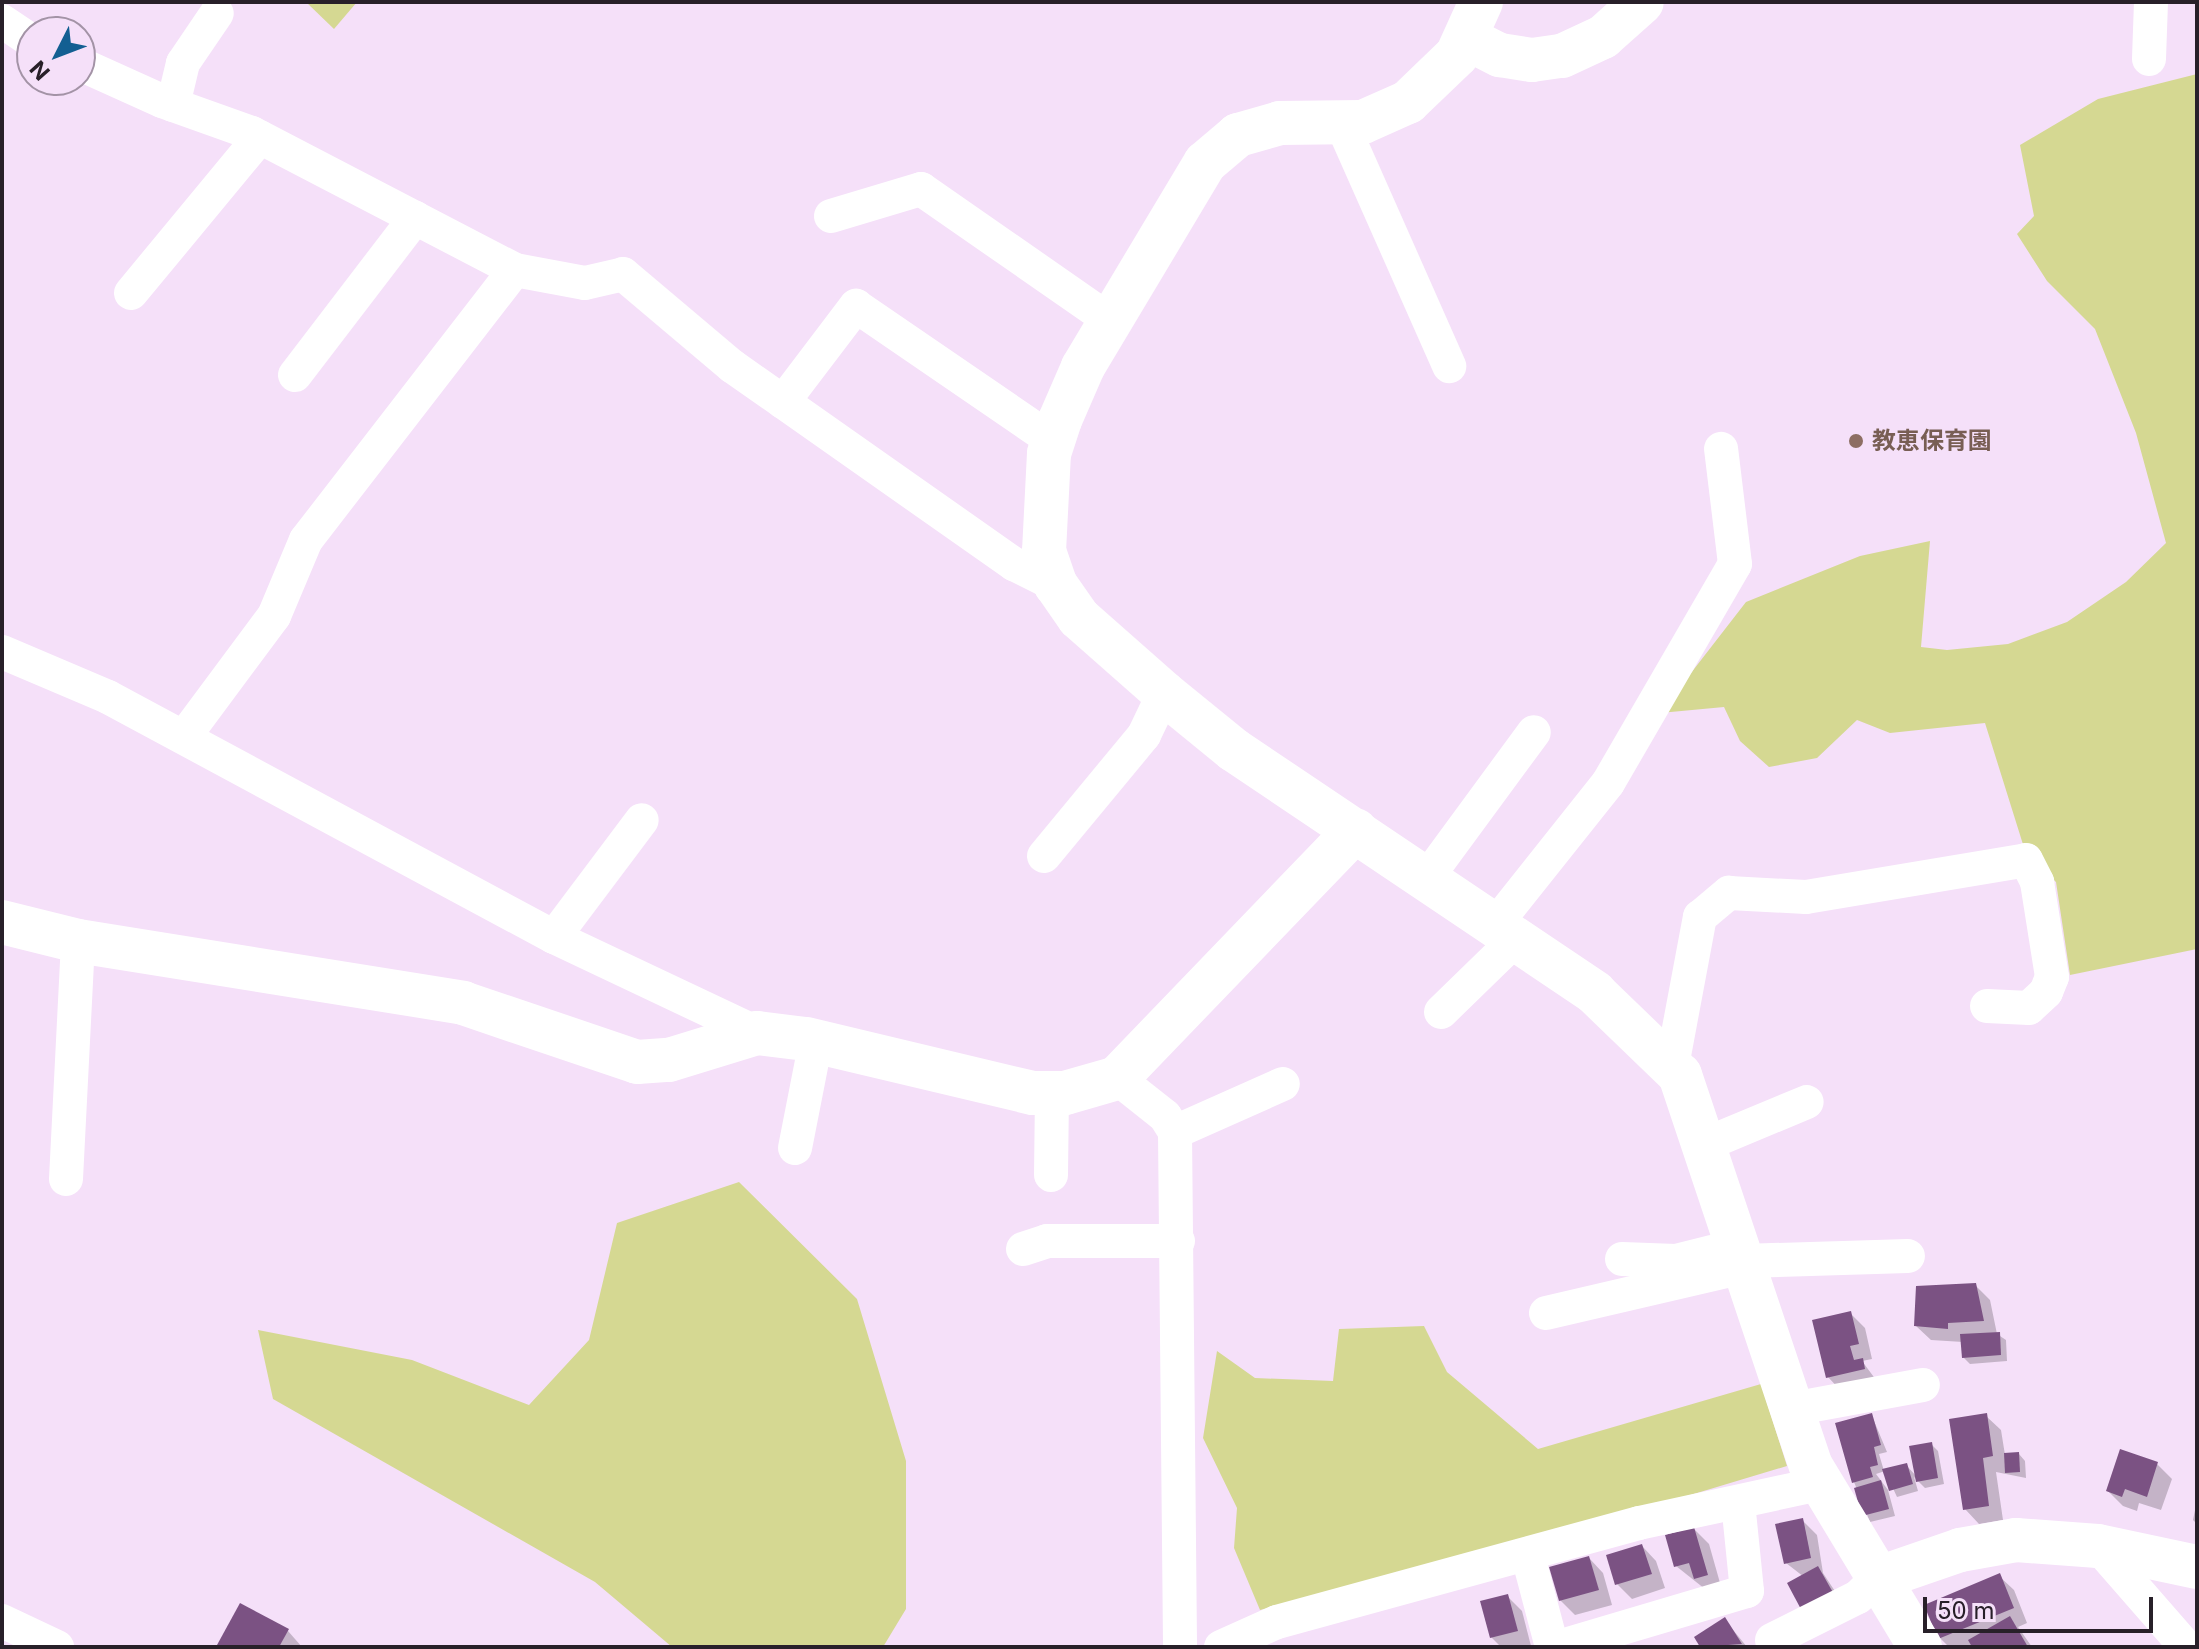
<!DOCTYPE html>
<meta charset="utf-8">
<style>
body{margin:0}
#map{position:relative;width:2199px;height:1649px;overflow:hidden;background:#f5e0f9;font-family:Inter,"Noto Sans JP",sans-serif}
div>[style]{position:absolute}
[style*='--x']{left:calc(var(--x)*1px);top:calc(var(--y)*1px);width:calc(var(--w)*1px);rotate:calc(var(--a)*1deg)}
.green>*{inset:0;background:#d5d892}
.shadow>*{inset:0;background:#0003}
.building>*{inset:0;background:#7b5283}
.street>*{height:34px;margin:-17px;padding:0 17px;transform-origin:17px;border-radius:17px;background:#fff}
.secondary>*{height:44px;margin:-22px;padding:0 22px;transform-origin:22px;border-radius:22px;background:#fff}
.dots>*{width:22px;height:22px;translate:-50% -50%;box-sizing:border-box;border:4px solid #f5e0f9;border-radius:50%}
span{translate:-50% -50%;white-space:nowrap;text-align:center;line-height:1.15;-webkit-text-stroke:8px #f5e0f9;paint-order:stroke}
.education-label{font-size:24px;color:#785e54;font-weight:700}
.left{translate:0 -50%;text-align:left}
.frame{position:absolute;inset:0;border:4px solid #282029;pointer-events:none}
.north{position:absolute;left:16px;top:16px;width:80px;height:80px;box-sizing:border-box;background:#f5e0f9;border:2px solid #a393a6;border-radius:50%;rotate:228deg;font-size:22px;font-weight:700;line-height:32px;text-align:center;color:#282029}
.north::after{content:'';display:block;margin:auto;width:28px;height:36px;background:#135f92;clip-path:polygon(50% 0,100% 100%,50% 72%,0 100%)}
.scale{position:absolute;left:1923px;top:1597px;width:230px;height:36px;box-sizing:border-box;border:4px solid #282029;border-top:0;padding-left:10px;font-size:24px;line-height:28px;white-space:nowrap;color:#282029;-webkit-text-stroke:6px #f5e0f9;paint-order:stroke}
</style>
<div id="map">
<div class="green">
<i style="clip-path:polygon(306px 2px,357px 2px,334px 29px)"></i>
<i style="clip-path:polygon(2197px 74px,2197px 949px,2070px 975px,2056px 882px,2026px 854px,1985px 723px,1890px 733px,1857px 720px,1817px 758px,1769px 767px,1740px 741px,1724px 707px,1660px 713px,1746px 602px,1860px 556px,1930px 541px,1921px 647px,1947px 650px,2008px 644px,2067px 622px,2126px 582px,2166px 543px,2136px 433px,2095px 329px,2047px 281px,2017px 234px,2034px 216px,2020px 145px,2098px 99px)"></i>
<i style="clip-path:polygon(739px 1182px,857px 1299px,906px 1461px,906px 1609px,883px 1647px,672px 1647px,595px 1582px,273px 1399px,258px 1330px,412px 1360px,529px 1405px,589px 1340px,617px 1223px)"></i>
<i style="clip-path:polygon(1424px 1326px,1447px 1372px,1538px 1449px,1761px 1384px,1787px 1466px,1501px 1552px,1260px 1610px,1234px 1548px,1237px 1508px,1203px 1438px,1217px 1351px,1255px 1378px,1333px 1381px,1339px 1329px)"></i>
</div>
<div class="shadow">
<i style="clip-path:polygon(1975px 1285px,1990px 1300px,1997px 1334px,2006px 1340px,2007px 1361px,1970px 1364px,1963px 1357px,1963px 1342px,1931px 1340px,1916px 1326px)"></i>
<i style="clip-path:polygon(1851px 1314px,1865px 1328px,1872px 1359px,1862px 1361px,1879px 1384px,1842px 1392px,1828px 1377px)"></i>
<i style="clip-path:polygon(1872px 1416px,1887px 1452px,1879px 1454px,1884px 1471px,1906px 1465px,1917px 1477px,1931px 1444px,1938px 1451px,1944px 1484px,1925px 1488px,1914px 1477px,1918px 1491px,1897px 1497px,1885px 1471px,1876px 1474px,1888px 1490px,1895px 1516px,1870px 1522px,1854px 1482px)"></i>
<i style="clip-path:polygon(1986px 1416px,2001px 1430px,2005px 1455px,2019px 1454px,2025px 1461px,2026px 1478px,1996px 1472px,2003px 1520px,1979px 1524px,1965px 1509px)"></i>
<i style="clip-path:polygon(2157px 1464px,2172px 1479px,2161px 1510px,2139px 1503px,2137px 1511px,2123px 1506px,2108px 1491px)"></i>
<i style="clip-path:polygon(2197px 1500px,2197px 1524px,2193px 1520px)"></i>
<i style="clip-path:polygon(1802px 1520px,1817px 1535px,1823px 1573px,1848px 1611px,1786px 1563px)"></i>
<i style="clip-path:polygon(1694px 1529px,1709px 1544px,1722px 1590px,1710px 1593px,1676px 1566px)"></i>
<i style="clip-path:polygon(1642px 1546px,1656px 1561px,1665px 1588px,1632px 1599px,1617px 1584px)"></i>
<i style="clip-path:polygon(1589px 1558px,1603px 1573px,1612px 1605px,1575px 1615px,1560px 1600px)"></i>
<i style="clip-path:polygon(1999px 1576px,2014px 1590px,2027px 1623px,2018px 1627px,2032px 1647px,1949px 1647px,1940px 1638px)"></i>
<i style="clip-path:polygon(1507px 1596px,1522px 1611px,1531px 1646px,1501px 1647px,1491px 1637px)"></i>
<i style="clip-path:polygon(1725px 1620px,1747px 1647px,1702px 1647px,1696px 1638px)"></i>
<i style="clip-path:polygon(288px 1631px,302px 1647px,219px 1644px)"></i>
</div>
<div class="building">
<i style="clip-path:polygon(1976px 1283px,1984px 1321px,1948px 1323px,1948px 1329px,1914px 1326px,1916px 1286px)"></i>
<i style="clip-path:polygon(1851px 1311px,1859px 1344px,1850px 1346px,1854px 1360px,1863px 1358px,1865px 1369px,1826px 1378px,1812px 1320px)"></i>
<i style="clip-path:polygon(2000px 1332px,2001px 1355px,1962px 1358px,1960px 1334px)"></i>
<i style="clip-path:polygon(1872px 1413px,1881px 1445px,1874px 1447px,1878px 1465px,1870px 1467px,1873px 1477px,1852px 1483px,1835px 1423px)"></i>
<i style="clip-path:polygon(1987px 1413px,1993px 1456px,1983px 1458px,1989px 1506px,1963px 1510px,1949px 1419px)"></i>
<i style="clip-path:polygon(1932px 1442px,1938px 1478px,1916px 1482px,1909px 1446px)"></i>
<i style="clip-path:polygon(2120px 1449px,2158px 1462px,2147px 1497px,2125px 1489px,2122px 1497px,2106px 1491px)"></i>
<i style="clip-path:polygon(2019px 1452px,2020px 1472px,2005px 1473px,2004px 1453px)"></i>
<i style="clip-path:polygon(1907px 1463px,1913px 1484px,1889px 1491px,1882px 1469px)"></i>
<i style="clip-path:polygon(1881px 1480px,1889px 1509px,1862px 1516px,1854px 1488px)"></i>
<i style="clip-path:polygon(1803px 1518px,1811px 1558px,1784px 1564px,1775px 1524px)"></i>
<i style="clip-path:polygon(1694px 1527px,1708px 1575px,1694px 1579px,1689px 1563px,1674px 1567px,1665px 1535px)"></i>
<i style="clip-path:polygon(1642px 1544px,1652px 1574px,1615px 1585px,1606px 1555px)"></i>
<i style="clip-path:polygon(1589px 1556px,1599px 1590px,1559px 1601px,1549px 1567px)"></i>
<i style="clip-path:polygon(1818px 1566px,1835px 1596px,1803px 1613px,1787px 1583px)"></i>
<i style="clip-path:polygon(2000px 1573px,2014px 1608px,1938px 1639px,1924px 1605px)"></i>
<i style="clip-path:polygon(1508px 1594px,1518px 1631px,1490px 1638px,1480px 1601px)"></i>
<i style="clip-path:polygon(240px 1603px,289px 1629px,279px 1647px,217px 1645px)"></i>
<i style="clip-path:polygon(2010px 1616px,2028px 1647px,1972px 1647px,1968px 1640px)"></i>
<i style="clip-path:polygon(1725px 1617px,1742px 1644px,1700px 1647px,1694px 1637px)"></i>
</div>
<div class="street">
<i style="--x:2;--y:21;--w:36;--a:34"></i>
<i style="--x:2149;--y:59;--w:57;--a:-88"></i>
<i style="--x:80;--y:64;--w:90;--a:24.3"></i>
<i style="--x:162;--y:101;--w:96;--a:19.6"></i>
<i style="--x:252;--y:133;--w:297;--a:27.5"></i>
<i style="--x:515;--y:270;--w:71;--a:10.5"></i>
<i style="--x:585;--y:283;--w:39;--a:-13"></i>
<i style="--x:623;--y:274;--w:143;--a:40.2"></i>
<i style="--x:732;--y:366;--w:345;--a:35.1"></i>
<i style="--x:1014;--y:564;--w:47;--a:26.6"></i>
<i style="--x:173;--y:105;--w:43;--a:-76.6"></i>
<i style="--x:183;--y:63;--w:60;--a:-55.8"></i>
<i style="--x:1342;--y:124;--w:265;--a:66.1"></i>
<i style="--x:831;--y:216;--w:94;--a:-16.7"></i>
<i style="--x:921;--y:189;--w:231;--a:34.8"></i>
<i style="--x:131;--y:293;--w:202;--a:-50.4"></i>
<i style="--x:295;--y:375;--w:198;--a:-52.6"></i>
<i style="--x:783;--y:402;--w:121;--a:-52.8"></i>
<i style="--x:856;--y:306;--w:239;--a:34.4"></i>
<i style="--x:2;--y:652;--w:115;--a:23"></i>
<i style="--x:108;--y:697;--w:506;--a:28.29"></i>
<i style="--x:554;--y:937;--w:225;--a:25.3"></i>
<i style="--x:184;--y:737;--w:151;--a:-53.4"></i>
<i style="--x:274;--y:616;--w:82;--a:-67.2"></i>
<i style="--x:306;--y:540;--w:341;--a:-52.3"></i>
<i style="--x:1044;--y:856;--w:157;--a:-50.4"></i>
<i style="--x:1144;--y:735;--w:47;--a:-64.5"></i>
<i style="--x:1426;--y:879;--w:182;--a:-53.7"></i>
<i style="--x:1495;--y:925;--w:181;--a:-51.5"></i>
<i style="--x:1608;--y:783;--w:253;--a:-59.9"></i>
<i style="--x:1735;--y:564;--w:116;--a:-96.9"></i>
<i style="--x:554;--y:937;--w:146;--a:-53.1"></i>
<i style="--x:1441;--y:1012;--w:105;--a:-44.2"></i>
<i style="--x:1672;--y:1066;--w:152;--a:-79.4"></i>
<i style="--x:1700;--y:917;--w:38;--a:-40"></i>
<i style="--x:1729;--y:893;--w:77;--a:3"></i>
<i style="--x:1806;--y:897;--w:223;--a:-9.5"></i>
<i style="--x:2026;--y:860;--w:25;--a:63"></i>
<i style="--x:2037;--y:882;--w:96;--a:81"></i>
<i style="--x:2052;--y:977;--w:16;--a:112"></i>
<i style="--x:2046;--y:992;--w:23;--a:137"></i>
<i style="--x:2029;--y:1008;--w:42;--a:-177.3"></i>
<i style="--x:1117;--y:1078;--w:61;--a:38.4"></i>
<i style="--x:1165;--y:1116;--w:19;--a:58"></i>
<i style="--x:1175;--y:1132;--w:515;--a:89.44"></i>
<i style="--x:1175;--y:1132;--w:118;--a:-24"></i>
<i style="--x:1706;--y:1144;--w:109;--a:-22.6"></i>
<i style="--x:795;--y:1148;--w:109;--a:-78.9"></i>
<i style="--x:1051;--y:1175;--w:82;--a:-89.3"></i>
<i style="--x:66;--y:1179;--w:238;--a:-87.1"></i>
<i style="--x:1023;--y:1249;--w:25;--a:-18"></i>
<i style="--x:1047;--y:1241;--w:131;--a:0"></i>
<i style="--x:1622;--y:1259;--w:54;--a:2.1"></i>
<i style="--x:1676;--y:1261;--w:38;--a:-14"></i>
<i style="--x:1742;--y:1261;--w:166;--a:-1.7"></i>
<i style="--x:1546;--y:1313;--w:203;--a:-13.1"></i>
<i style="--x:1792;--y:1409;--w:133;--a:-10.4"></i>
<i style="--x:2098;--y:1546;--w:134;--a:48.9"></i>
<i style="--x:1528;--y:1556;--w:94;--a:75.2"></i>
<i style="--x:2;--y:1621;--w:61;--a:25.3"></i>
<i style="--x:1772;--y:1640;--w:96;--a:-26.6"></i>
<i style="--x:1858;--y:1597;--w:25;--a:-45"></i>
<i style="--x:1221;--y:1647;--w:61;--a:-24.1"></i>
<i style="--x:1277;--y:1622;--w:375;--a:-15.3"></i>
<i style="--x:1639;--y:1523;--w:185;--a:-12.2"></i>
<i style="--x:1558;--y:1647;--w:197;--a:-16.5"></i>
<i style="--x:1747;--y:1591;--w:89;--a:-95.8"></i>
</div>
<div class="secondary">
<i style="--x:1481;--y:2;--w:58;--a:114.4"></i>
<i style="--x:1457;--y:55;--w:68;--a:136.2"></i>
<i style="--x:1408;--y:102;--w:49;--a:156"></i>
<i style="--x:1363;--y:122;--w:83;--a:179.3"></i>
<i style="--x:1280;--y:123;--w:44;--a:164.1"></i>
<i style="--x:1238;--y:135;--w:43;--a:139.7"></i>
<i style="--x:1205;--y:163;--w:238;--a:120.9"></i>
<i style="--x:1083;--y:367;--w:58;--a:113.5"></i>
<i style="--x:1060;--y:420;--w:35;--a:108"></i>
<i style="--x:1049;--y:453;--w:98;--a:92.9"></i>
<i style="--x:1044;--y:551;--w:36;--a:71"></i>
<i style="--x:1056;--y:585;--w:40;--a:55.1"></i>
<i style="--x:1079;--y:618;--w:113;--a:41.4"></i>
<i style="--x:1164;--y:693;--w:90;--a:39.2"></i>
<i style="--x:1234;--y:750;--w:435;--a:33.9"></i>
<i style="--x:1595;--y:993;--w:118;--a:44"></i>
<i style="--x:1680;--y:1075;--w:412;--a:71.5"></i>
<i style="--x:1811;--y:1466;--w:211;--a:58.9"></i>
<i style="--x:1468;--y:39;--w:36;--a:27"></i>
<i style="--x:1500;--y:55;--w:32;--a:9"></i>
<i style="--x:1532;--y:60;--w:30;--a:-8"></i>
<i style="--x:1562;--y:56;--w:45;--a:-24.9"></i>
<i style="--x:1603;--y:37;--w:52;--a:-41.9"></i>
<i style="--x:2;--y:922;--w:78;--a:14"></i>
<i style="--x:78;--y:941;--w:390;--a:9.1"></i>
<i style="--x:463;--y:1003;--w:184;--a:18.7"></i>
<i style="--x:637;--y:1062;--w:32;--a:-4"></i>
<i style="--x:669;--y:1060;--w:92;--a:-17.1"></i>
<i style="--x:757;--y:1033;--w:49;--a:7"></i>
<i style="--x:806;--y:1039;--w:233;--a:13.4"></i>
<i style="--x:1033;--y:1093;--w:32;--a:0"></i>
<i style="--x:1065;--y:1093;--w:54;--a:-16.1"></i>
<i style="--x:1117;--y:1078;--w:344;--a:-46.1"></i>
<i style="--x:1876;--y:1579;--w:89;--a:-19"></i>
<i style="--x:1960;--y:1550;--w:57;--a:-10.1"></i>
<i style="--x:2016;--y:1540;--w:82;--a:4.2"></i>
<i style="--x:2098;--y:1546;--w:101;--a:12"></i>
</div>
<div class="dots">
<i style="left:1856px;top:441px;background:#8d6e63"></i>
</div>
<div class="education-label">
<span class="left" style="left:1872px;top:441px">教恵保育園</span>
</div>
<div class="frame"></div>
<div class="north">N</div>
<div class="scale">50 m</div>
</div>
